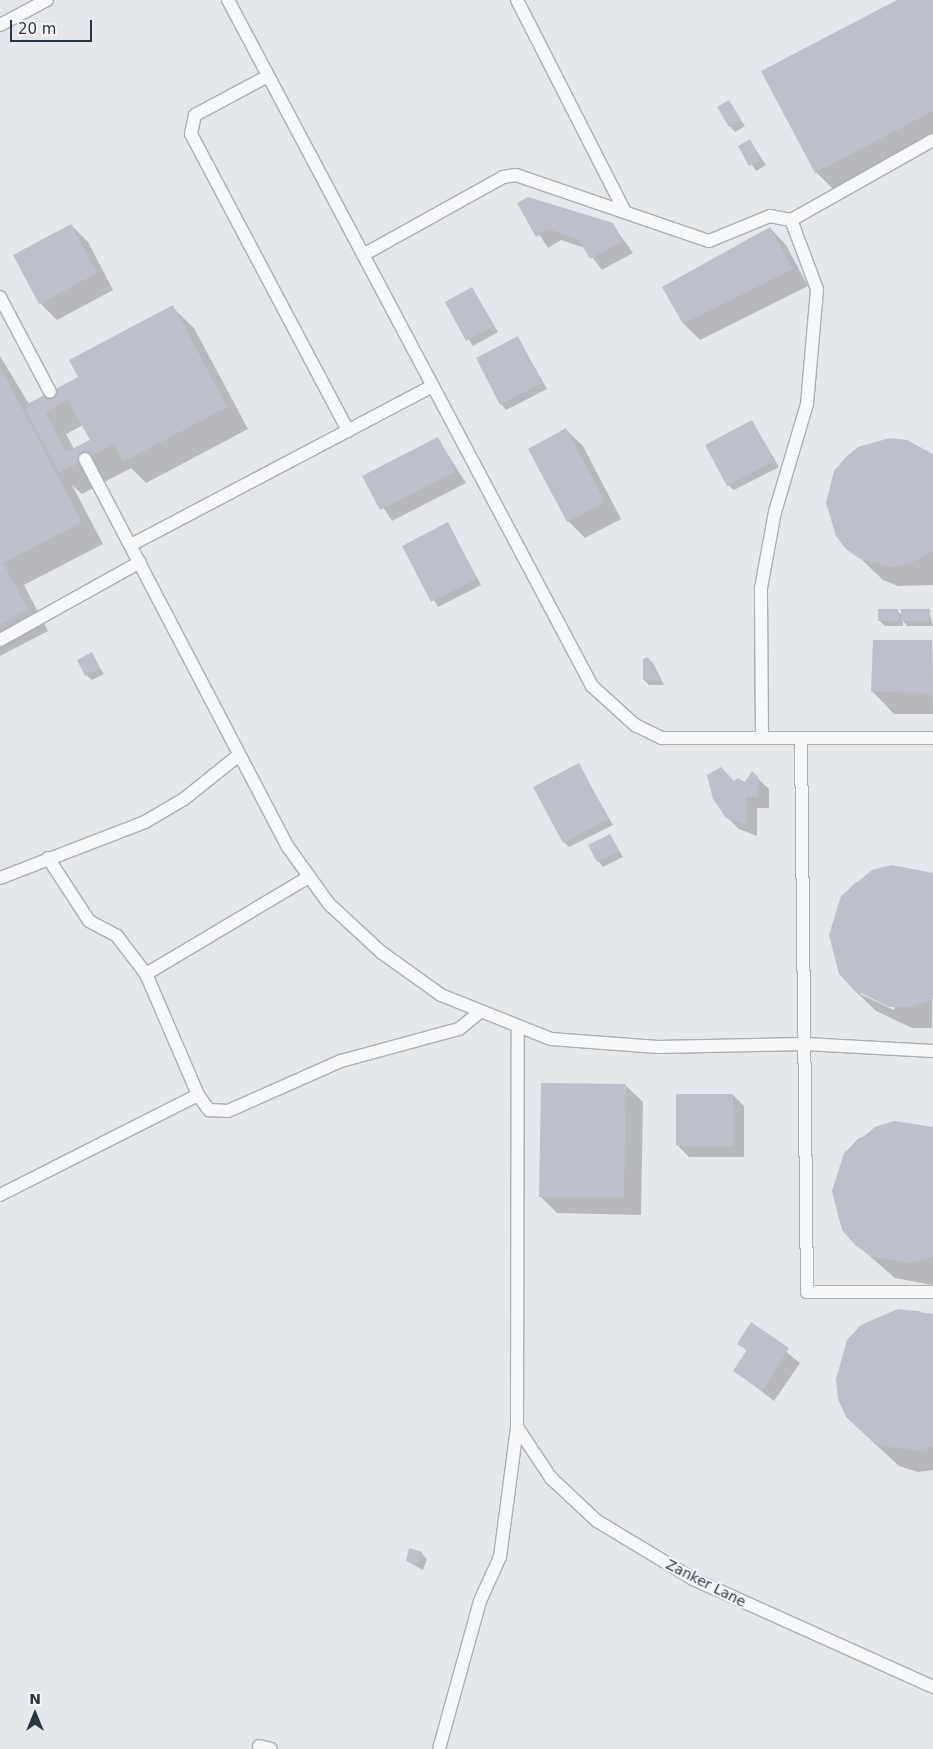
<!DOCTYPE html>
<style>
body{margin:0}
#map{position:relative;width:933px;height:1749px;overflow:hidden;background:#e4e7ec;font-family:"DejaVu Sans",sans-serif}
div>[style]{position:absolute}
[style*='--x']{left:calc(var(--x)*1px);top:calc(var(--y)*1px);width:calc(var(--w)*1px);rotate:calc(var(--a)*1deg)}
.shadow>*{inset:0;background:#0003}
.building>*{inset:0;background:#bbc0ca}
.roads{filter:drop-shadow(1px 0 #a9aeb7) drop-shadow(-1px 0 #a9aeb7) drop-shadow(0 1px #a9aeb7) drop-shadow(0 -1px #a9aeb7)}
.service>*{height:12px;margin:-6px;padding:0 6px;transform-origin:6px;border-radius:6px;background:#f7f8fa}
span{translate:-50% -50%;white-space:nowrap;text-align:center;line-height:1.15;-webkit-text-stroke:4.5px #f4f6f9;paint-order:stroke}
.street-label{font-size:14px;color:#2b3445}
.north{position:absolute;left:10px;top:1689px;width:50px;height:50px;-webkit-text-stroke:4px #f4f6f9;paint-order:stroke;rotate:0deg;font-size:14px;font-weight:700;line-height:20px;text-align:center;color:#2b3445}
.north::after{content:'';display:block;margin:auto;width:18px;height:22px;background:#2b3445;clip-path:polygon(50% 0,100% 100%,50% 72%,0 100%)}
.scale{position:absolute;left:10px;top:20px;width:82px;height:22px;box-sizing:border-box;border:2px solid #2b3445;border-top:0;padding-left:6px;font-size:15px;line-height:18px;white-space:nowrap;color:#2b3445;-webkit-text-stroke:4px #f4f6f9;paint-order:stroke}
</style>
<div id="map">
<div class="shadow">
<i style="clip-path:polygon(899px 0,933px 0,933px 144px,838px 194px,816px 172px,763px 71px)"></i>
<i style="clip-path:polygon(729px 102px,745px 126px,735px 132px,730px 126px)"></i>
<i style="clip-path:polygon(750px 141px,766px 165px,756px 171px,740px 146px)"></i>
<i style="clip-path:polygon(519px 203px,613px 225px,633px 253px,602px 270px,585px 248px,561px 240px,548px 248px)"></i>
<i style="clip-path:polygon(71px 225px,88px 242px,113px 290px,57px 320px,40px 303px,15px 255px)"></i>
<i style="clip-path:polygon(770px 228px,786px 245px,808px 286px,700px 340px,684px 324px,664px 288px)"></i>
<i style="clip-path:polygon(472px 288px,498px 332px,473px 346px,446px 302px)"></i>
<i style="clip-path:polygon(evenodd,172px 307px,194px 328px,248px 429px,146px 483px,131px 468px,82px 494px,72px 485px,103px 544px,24px 585px,48px 631px,0 656px,0 356px,29px 404px,80px 378px,172px 307px,83px 425px,91px 440px,74px 449px,66px 434px,83px 425px)"></i>
<i style="clip-path:polygon(518px 338px,547px 389px,506px 410px,501px 404px)"></i>
<i style="clip-path:polygon(752px 421px,779px 467px,734px 490px,728px 485px)"></i>
<i style="clip-path:polygon(566px 430px,583px 446px,621px 519px,585px 538px,568px 521px)"></i>
<i style="clip-path:polygon(438px 439px,466px 483px,392px 521px,364px 477px)"></i>
<i style="clip-path:polygon(933px 456px,933px 585px,898px 586px,883px 580px,859px 557px,828px 503px,830px 487px,836px 472px)"></i>
<i style="clip-path:polygon(448px 524px,481px 585px,438px 607px,404px 546px)"></i>
<i style="clip-path:polygon(897px 611px,902px 615px,929px 611px,933px 626px,907px 626px,903px 621px,903px 626px,885px 626px,879px 620px)"></i>
<i style="clip-path:polygon(932px 642px,933px 714px,894px 714px,873px 692px)"></i>
<i style="clip-path:polygon(91px 654px,104px 674px,92px 680px,86px 675px)"></i>
<i style="clip-path:polygon(647px 658px,653px 663px,664px 685px,649px 685px,644px 680px)"></i>
<i style="clip-path:polygon(578px 764px,613px 825px,569px 847px,564px 842px)"></i>
<i style="clip-path:polygon(752px 773px,769px 789px,769px 808px,757px 808px,757px 836px,739px 829px,727px 817px,734px 783px,746px 784px)"></i>
<i style="clip-path:polygon(610px 835px,623px 857px,603px 867px,598px 861px)"></i>
<i style="clip-path:polygon(evenodd,891px 866px,933px 875px,932px 1028px,912px 1028px,876px 1011px,853px 989px,842px 897px,855px 883px,891px 866px,860px 991px,895px 1008px,894px 1010px,860px 994px,860px 991px)"></i>
<i style="clip-path:polygon(626px 1086px,643px 1102px,641px 1215px,557px 1213px,540px 1196px)"></i>
<i style="clip-path:polygon(733px 1095px,744px 1106px,744px 1157px,689px 1157px,678px 1146px)"></i>
<i style="clip-path:polygon(894px 1123px,933px 1129px,933px 1285px,895px 1278px,865px 1252px,845px 1153px,858px 1139px)"></i>
<i style="clip-path:polygon(898px 1310px,918px 1311px,933px 1318px,933px 1470px,918px 1472px,899px 1466px,870px 1439px)"></i>
<i style="clip-path:polygon(752px 1324px,800px 1363px,774px 1401px,735px 1371px,748px 1352px,739px 1343px)"></i>
<i style="clip-path:polygon(421px 1553px,427px 1559px,423px 1570px,407px 1561px)"></i>
</div>
<div class="building">
<i style="clip-path:polygon(897px 0,933px 0,933px 111px,815px 173px,761px 71px)"></i>
<i style="clip-path:polygon(729px 100px,741px 120px,729px 127px,717px 107px)"></i>
<i style="clip-path:polygon(750px 139px,761px 160px,749px 166px,738px 146px)"></i>
<i style="clip-path:polygon(528px 197px,613px 223px,623px 241px,590px 259px,579px 240px,549px 229px,536px 237px,517px 203px)"></i>
<i style="clip-path:polygon(71px 224px,97px 273px,39px 304px,13px 255px)"></i>
<i style="clip-path:polygon(770px 227px,793px 269px,683px 324px,662px 287px)"></i>
<i style="clip-path:polygon(472px 287px,494px 326px,466px 341px,445px 302px)"></i>
<i style="clip-path:polygon(evenodd,173px 305px,227px 407px,123px 462px,114px 444px,59px 473px,24px 406px,78px 377px,69px 360px,173px 305px,68px 400px,90px 440px,66px 452px,45px 412px,68px 400px)"></i>
<i style="clip-path:polygon(518px 336px,542px 383px,500px 405px,476px 358px)"></i>
<i style="clip-path:polygon(0 367px,82px 522px,3px 563px,28px 609px,0 624px)"></i>
<i style="clip-path:polygon(752px 420px,774px 461px,727px 486px,705px 445px)"></i>
<i style="clip-path:polygon(566px 428px,605px 502px,567px 522px,528px 449px)"></i>
<i style="clip-path:polygon(438px 437px,456px 471px,380px 510px,362px 476px)"></i>
<i style="clip-path:polygon(890px 438px,907px 440px,933px 454px,933px 551px,909px 564px,892px 567px,860px 559px,846px 549px,836px 536px,826px 503px,834px 471px,845px 458px,858px 447px)"></i>
<i style="clip-path:polygon(448px 522px,477px 579px,431px 602px,402px 546px)"></i>
<i style="clip-path:polygon(878px 609px,898px 609px,898px 621px,878px 621px)"></i>
<i style="clip-path:polygon(901px 609px,930px 609px,930px 621px,901px 621px)"></i>
<i style="clip-path:polygon(873px 640px,932px 640px,933px 693px,871px 692px)"></i>
<i style="clip-path:polygon(92px 652px,100px 668px,85px 676px,77px 660px)"></i>
<i style="clip-path:polygon(648px 657px,660px 680px,643px 680px,643px 659px)"></i>
<i style="clip-path:polygon(579px 763px,608px 819px,563px 843px,533px 787px)"></i>
<i style="clip-path:polygon(721px 767px,734px 781px,738px 778px,745px 782px,752px 771px,758px 777px,758px 797px,746px 797px,746px 825px,726px 818px,713px 799px,707px 775px)"></i>
<i style="clip-path:polygon(610px 834px,619px 851px,597px 862px,588px 845px)"></i>
<i style="clip-path:polygon(891px 865px,933px 873px,933px 999px,910px 1007px,889px 1007px,853px 989px,839px 974px,829px 935px,841px 896px,872px 870px)"></i>
<i style="clip-path:polygon(541px 1083px,626px 1084px,624px 1198px,539px 1197px)"></i>
<i style="clip-path:polygon(676px 1094px,733px 1094px,733px 1146px,676px 1146px)"></i>
<i style="clip-path:polygon(894px 1121px,933px 1127px,933px 1257px,912px 1263px,872px 1257px,855px 1245px,842px 1230px,832px 1191px,844px 1153px,875px 1127px)"></i>
<i style="clip-path:polygon(898px 1309px,933px 1314px,933px 1446px,916px 1451px,876px 1445px,846px 1417px,838px 1399px,836px 1379px,847px 1340px,861px 1325px)"></i>
<i style="clip-path:polygon(751px 1322px,789px 1348px,762px 1391px,733px 1371px,747px 1350px,737px 1344px)"></i>
<i style="clip-path:polygon(409px 1548px,422px 1552px,418px 1565px,406px 1561px)"></i>
</div>
<div class="roads">
<div class="service">
<i style="--x:228;--y:0;--w:777;--a:62.05"></i>
<i style="--x:592;--y:686;--w:58;--a:42.2"></i>
<i style="--x:635;--y:725;--w:30;--a:26"></i>
<i style="--x:662;--y:738;--w:271;--a:0"></i>
<i style="--x:517;--y:0;--w:236;--a:63"></i>
<i style="--x:0;--y:25;--w:53;--a:-28"></i>
<i style="--x:268;--y:76;--w:83;--a:151.9"></i>
<i style="--x:195;--y:115;--w:19;--a:102"></i>
<i style="--x:191;--y:134;--w:336;--a:62.1"></i>
<i style="--x:363;--y:255;--w:160;--a:-29.1"></i>
<i style="--x:503;--y:177;--w:13;--a:-9"></i>
<i style="--x:516;--y:175;--w:204;--a:18.9"></i>
<i style="--x:709;--y:241;--w:66;--a:-22.3"></i>
<i style="--x:770;--y:216;--w:21;--a:11"></i>
<i style="--x:791;--y:220;--w:163;--a:-29.4"></i>
<i style="--x:0;--y:297;--w:107;--a:62.2"></i>
<i style="--x:85;--y:459;--w:438;--a:62.4"></i>
<i style="--x:288;--y:847;--w:70;--a:54.3"></i>
<i style="--x:329;--y:904;--w:71;--a:42.7"></i>
<i style="--x:381;--y:952;--w:74;--a:35.6"></i>
<i style="--x:441;--y:995;--w:118;--a:21.8"></i>
<i style="--x:551;--y:1039;--w:107;--a:4.3"></i>
<i style="--x:658;--y:1047;--w:147;--a:-1.2"></i>
<i style="--x:805;--y:1044;--w:128;--a:3.1"></i>
<i style="--x:131;--y:545;--w:341;--a:-27.8"></i>
<i style="--x:0;--y:640;--w:160;--a:-29.1"></i>
<i style="--x:762;--y:738;--w:150;--a:-90.4"></i>
<i style="--x:761;--y:588;--w:77;--a:-79.6"></i>
<i style="--x:775;--y:512;--w:113;--a:-73.5"></i>
<i style="--x:807;--y:404;--w:115;--a:-85"></i>
<i style="--x:817;--y:289;--w:74;--a:-110.6"></i>
<i style="--x:801;--y:738;--w:554;--a:89.38"></i>
<i style="--x:807;--y:1292;--w:126;--a:0"></i>
<i style="--x:48;--y:858;--w:75;--a:56.9"></i>
<i style="--x:89;--y:921;--w:32;--a:28"></i>
<i style="--x:117;--y:936;--w:48;--a:52.7"></i>
<i style="--x:146;--y:974;--w:132;--a:66.7"></i>
<i style="--x:0;--y:878;--w:155;--a:-21.1"></i>
<i style="--x:145;--y:822;--w:45;--a:-30.5"></i>
<i style="--x:184;--y:799;--w:70;--a:-38.7"></i>
<i style="--x:146;--y:974;--w:190;--a:-30.8"></i>
<i style="--x:0;--y:1195;--w:222;--a:-26.8"></i>
<i style="--x:198;--y:1095;--w:19;--a:54"></i>
<i style="--x:209;--y:1110;--w:19;--a:3"></i>
<i style="--x:228;--y:1111;--w:124;--a:-23.9"></i>
<i style="--x:341;--y:1061;--w:122;--a:-15.2"></i>
<i style="--x:459;--y:1029;--w:28;--a:-39"></i>
<i style="--x:517;--y:1427;--w:61;--a:56.3"></i>
<i style="--x:551;--y:1478;--w:63;--a:43.1"></i>
<i style="--x:597;--y:1521;--w:112;--a:31.1"></i>
<i style="--x:693;--y:1579;--w:263;--a:24.2"></i>
<i style="--x:259;--y:1746;--w:12;--a:14"></i>
<i style="--x:439;--y:1749;--w:154;--a:-74.5"></i>
<i style="--x:480;--y:1601;--w:48;--a:-65.6"></i>
<i style="--x:500;--y:1557;--w:131;--a:-82.5"></i>
<i style="--x:517;--y:1427;--w:401;--a:-89.9"></i>
</div>
</div>
<div class="street-label">
<span style="left:706px;top:1583px;rotate:27deg">Zanker Lane</span>
</div>
<div class="north">N</div>
<div class="scale">20 m</div>
</div>
